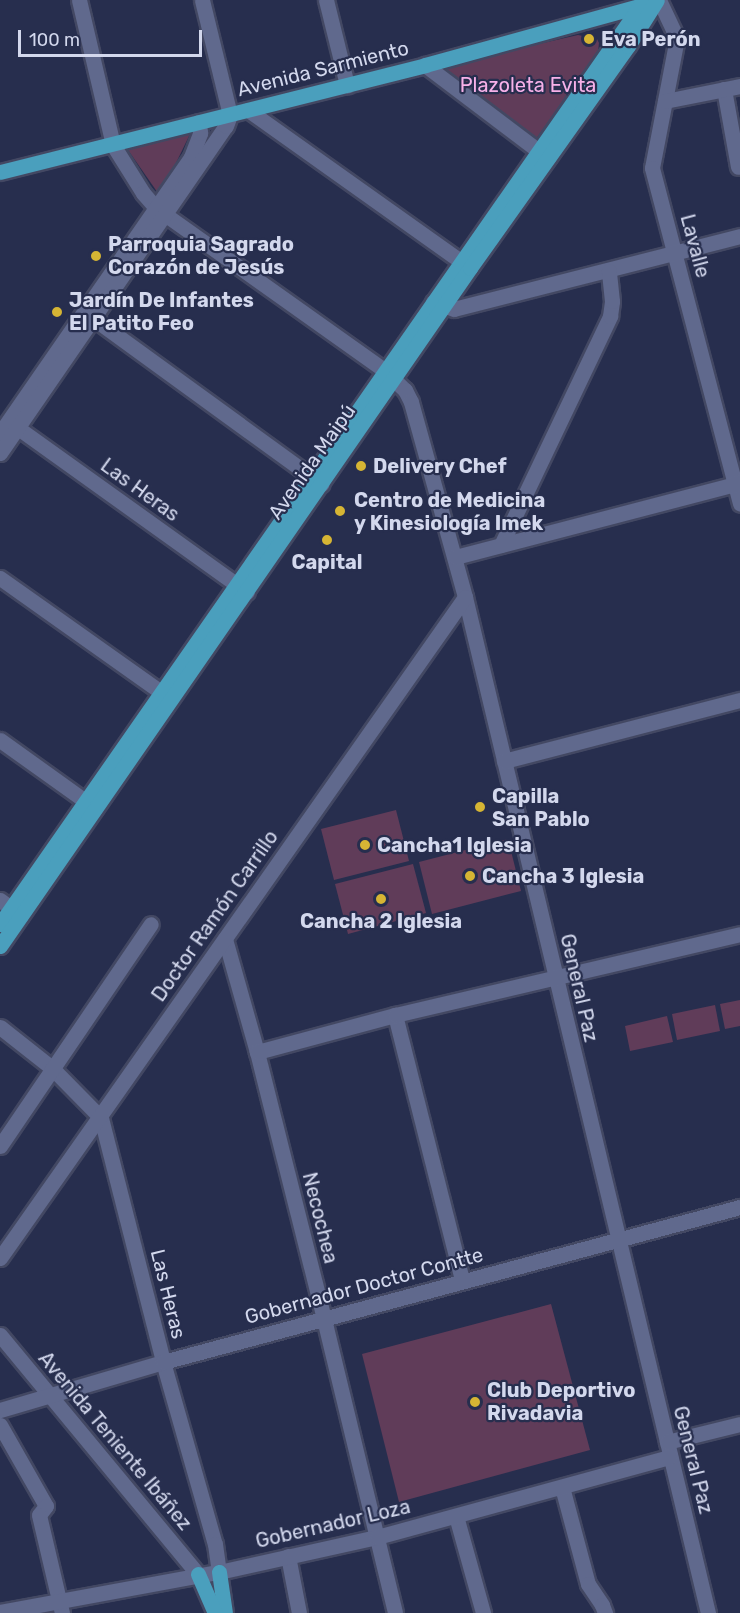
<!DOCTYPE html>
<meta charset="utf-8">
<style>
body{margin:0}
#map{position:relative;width:740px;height:1613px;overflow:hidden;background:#272e4e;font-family:Rubik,sans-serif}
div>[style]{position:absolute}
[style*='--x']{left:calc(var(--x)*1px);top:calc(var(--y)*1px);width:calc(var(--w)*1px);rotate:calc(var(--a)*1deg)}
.green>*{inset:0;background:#603c59}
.roads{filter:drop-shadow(2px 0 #434863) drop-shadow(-2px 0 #434863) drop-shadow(0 2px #434863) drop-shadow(0 -2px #434863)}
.minor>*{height:15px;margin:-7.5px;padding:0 7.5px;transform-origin:7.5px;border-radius:7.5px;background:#60698d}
.major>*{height:15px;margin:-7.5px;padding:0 7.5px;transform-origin:7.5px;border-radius:7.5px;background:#4a9fbd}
.dots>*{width:16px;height:16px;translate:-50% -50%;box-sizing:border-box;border:3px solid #272e4e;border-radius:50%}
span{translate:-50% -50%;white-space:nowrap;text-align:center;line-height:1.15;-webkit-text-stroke:4.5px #272e4e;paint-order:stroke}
.poi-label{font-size:20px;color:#d3d8ed;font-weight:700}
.left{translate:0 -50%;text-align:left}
.street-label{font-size:20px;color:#d3d8ed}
.park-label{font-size:20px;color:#f7b1e9}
.scale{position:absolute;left:18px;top:30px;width:184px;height:27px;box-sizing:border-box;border:3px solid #d3d8ed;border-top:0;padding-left:8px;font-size:18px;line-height:21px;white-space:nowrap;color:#d3d8ed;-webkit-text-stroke:4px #272e4e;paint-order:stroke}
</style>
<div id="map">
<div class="green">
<i style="clip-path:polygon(578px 35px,597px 39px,599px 43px,598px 52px,536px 139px,439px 67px)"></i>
<i style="clip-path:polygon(191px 132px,160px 196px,128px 150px)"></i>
<i style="clip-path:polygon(396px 810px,409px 861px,334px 880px,321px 829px)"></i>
<i style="clip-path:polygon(508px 839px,521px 891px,432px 914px,419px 862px)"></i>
<i style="clip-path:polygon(413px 864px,426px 913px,348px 934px,335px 884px)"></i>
<i style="clip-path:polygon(740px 1000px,740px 1026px,725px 1029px,720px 1004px)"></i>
<i style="clip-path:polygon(715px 1005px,720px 1031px,677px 1040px,672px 1014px)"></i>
<i style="clip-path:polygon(667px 1016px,673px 1042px,630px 1051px,625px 1026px)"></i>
<i style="clip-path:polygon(551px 1304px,590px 1450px,399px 1502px,362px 1354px)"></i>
</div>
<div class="roads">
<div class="minor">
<i style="--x:79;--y:0;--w:149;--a:76.8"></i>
<i style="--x:113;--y:145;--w:57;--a:58"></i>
<i style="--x:143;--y:193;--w:20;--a:49"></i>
<i style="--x:156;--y:208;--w:280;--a:35.4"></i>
<i style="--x:384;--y:370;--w:29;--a:44"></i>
<i style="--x:405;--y:390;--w:13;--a:63"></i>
<i style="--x:411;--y:402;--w:202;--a:74.5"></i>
<i style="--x:465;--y:597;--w:1045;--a:76.55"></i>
<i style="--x:326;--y:0;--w:88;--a:76.1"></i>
<i style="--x:659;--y:0;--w:42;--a:64.7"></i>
<i style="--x:677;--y:38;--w:132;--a:100.9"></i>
<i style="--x:652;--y:168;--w:347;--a:75.3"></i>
<i style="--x:425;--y:65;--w:154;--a:37.1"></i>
<i style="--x:724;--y:89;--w:79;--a:79.8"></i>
<i style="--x:665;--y:101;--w:76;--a:-11.3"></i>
<i style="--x:248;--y:110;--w:272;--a:35.4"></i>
<i style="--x:433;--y:302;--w:22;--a:18"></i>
<i style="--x:454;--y:309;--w:295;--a:-14.3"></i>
<i style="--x:86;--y:313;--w:291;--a:36"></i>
<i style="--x:11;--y:423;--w:290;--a:35.6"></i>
<i style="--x:0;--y:433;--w:336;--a:-55.3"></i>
<i style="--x:191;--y:157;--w:26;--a:-69"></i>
<i style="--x:200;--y:133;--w:11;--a:-95"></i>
<i style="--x:0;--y:453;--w:397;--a:-55.4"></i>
<i style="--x:226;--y:126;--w:12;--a:-70"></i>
<i style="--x:230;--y:115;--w:118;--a:-103.7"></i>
<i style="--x:501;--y:545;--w:254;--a:-64.5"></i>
<i style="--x:610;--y:316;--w:15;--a:-82"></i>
<i style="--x:612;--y:301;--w:30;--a:-96"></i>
<i style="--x:455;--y:557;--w:294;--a:-14.6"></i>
<i style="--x:0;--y:578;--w:209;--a:35.3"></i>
<i style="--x:0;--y:740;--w:117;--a:35.6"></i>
<i style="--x:504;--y:761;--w:244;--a:-14.5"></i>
<i style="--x:0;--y:900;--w:26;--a:36"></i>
<i style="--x:225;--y:939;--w:117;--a:74.2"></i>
<i style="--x:257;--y:1052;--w:275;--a:75.9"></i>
<i style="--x:324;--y:1319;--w:302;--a:76.4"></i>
<i style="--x:395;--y:1015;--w:273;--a:75.8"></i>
<i style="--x:0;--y:1027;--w:66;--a:38.3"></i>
<i style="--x:52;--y:1068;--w:70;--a:45.6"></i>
<i style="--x:101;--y:1118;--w:252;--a:75.7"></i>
<i style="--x:163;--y:1362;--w:189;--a:74.1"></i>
<i style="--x:215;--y:1544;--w:28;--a:82"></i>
<i style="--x:257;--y:1052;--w:143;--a:-15"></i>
<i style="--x:395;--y:1015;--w:354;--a:-13.2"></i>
<i style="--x:0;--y:1146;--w:268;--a:-55.8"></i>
<i style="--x:0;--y:1258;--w:808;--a:-54.87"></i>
<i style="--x:0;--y:1335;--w:310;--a:50.4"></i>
<i style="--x:0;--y:1410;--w:170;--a:-16.4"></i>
<i style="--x:163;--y:1362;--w:597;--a:-15.04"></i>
<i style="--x:0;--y:1425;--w:93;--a:60.4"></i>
<i style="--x:46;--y:1506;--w:11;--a:128"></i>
<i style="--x:39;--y:1515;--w:101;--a:76.8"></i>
<i style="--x:667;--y:1442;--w:75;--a:-13.9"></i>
<i style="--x:562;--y:1487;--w:100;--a:75"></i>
<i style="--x:588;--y:1584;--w:25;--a:56"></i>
<i style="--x:602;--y:1605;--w:9;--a:69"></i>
<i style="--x:456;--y:1516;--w:101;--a:74.4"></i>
<i style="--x:288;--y:1556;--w:58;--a:79.1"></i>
<i style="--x:0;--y:1612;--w:223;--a:-10.4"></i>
<i style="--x:219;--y:1572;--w:162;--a:-12.5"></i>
<i style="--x:377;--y:1537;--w:304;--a:-15.3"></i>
</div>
<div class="major">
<i style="--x:0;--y:172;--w:438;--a:-14.1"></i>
<i style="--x:425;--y:65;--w:222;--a:-15.4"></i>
<i style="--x:0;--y:924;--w:1126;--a:-55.12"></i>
<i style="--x:0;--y:946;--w:825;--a:-55.27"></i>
<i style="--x:470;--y:268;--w:272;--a:-54.6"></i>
<i style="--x:628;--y:46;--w:54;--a:-57.8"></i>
<i style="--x:219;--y:1572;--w:41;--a:81.7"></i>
<i style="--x:198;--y:1574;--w:43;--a:66.4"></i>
</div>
</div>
<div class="dots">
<i style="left:589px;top:39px;background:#d6b534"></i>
<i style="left:96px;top:256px;background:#d6b534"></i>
<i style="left:57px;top:312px;background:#d6b534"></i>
<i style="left:361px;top:466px;background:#d6b534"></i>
<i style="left:340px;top:511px;background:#d6b534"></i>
<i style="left:327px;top:540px;background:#d6b534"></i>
<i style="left:480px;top:807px;background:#d6b534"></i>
<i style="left:365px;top:845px;background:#d6b534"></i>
<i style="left:470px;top:876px;background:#d6b534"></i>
<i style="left:381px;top:899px;background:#d6b534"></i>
<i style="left:475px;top:1402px;background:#d6b534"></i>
</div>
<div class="poi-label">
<span class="left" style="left:601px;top:39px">Eva Perón</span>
<span class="left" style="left:108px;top:256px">Parroquia Sagrado<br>Corazón de Jesús</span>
<span class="left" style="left:69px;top:312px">Jardín De Infantes<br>El Patito Feo</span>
<span class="left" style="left:373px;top:466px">Delivery Chef</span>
<span class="left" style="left:354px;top:512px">Centro de Medicina<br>y Kinesiología Imek</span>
<span style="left:327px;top:562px">Capital</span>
<span class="left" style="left:492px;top:808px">Capilla<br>San Pablo</span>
<span class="left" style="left:377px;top:845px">Cancha1 Iglesia</span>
<span class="left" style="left:482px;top:876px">Cancha 3 Iglesia</span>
<span style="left:381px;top:921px">Cancha 2 Iglesia</span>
<span class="left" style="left:487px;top:1402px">Club Deportivo<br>Rivadavia</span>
</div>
<div class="street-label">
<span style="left:323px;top:69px;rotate:-14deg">Avenida Sarmiento</span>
<span style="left:695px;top:246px;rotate:75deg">Lavalle</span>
<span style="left:312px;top:462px;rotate:-55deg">Avenida Maipú</span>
<span style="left:140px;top:490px;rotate:36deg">Las Heras</span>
<span style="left:215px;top:916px;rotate:-55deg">Doctor Ramón Carrillo</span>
<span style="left:579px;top:988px;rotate:77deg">General Paz</span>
<span style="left:320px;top:1218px;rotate:76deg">Necochea</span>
<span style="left:364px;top:1286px;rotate:-15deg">Gobernador Doctor Contte</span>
<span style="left:168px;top:1294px;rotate:76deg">Las Heras</span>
<span style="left:115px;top:1441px;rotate:50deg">Avenida Teniente Ibáñez</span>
<span style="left:693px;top:1460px;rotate:76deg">General Paz</span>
<span style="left:333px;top:1524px;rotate:-13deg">Gobernador Loza</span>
</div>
<div class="park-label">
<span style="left:528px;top:85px">Plazoleta Evita</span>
</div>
<div class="scale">100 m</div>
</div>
